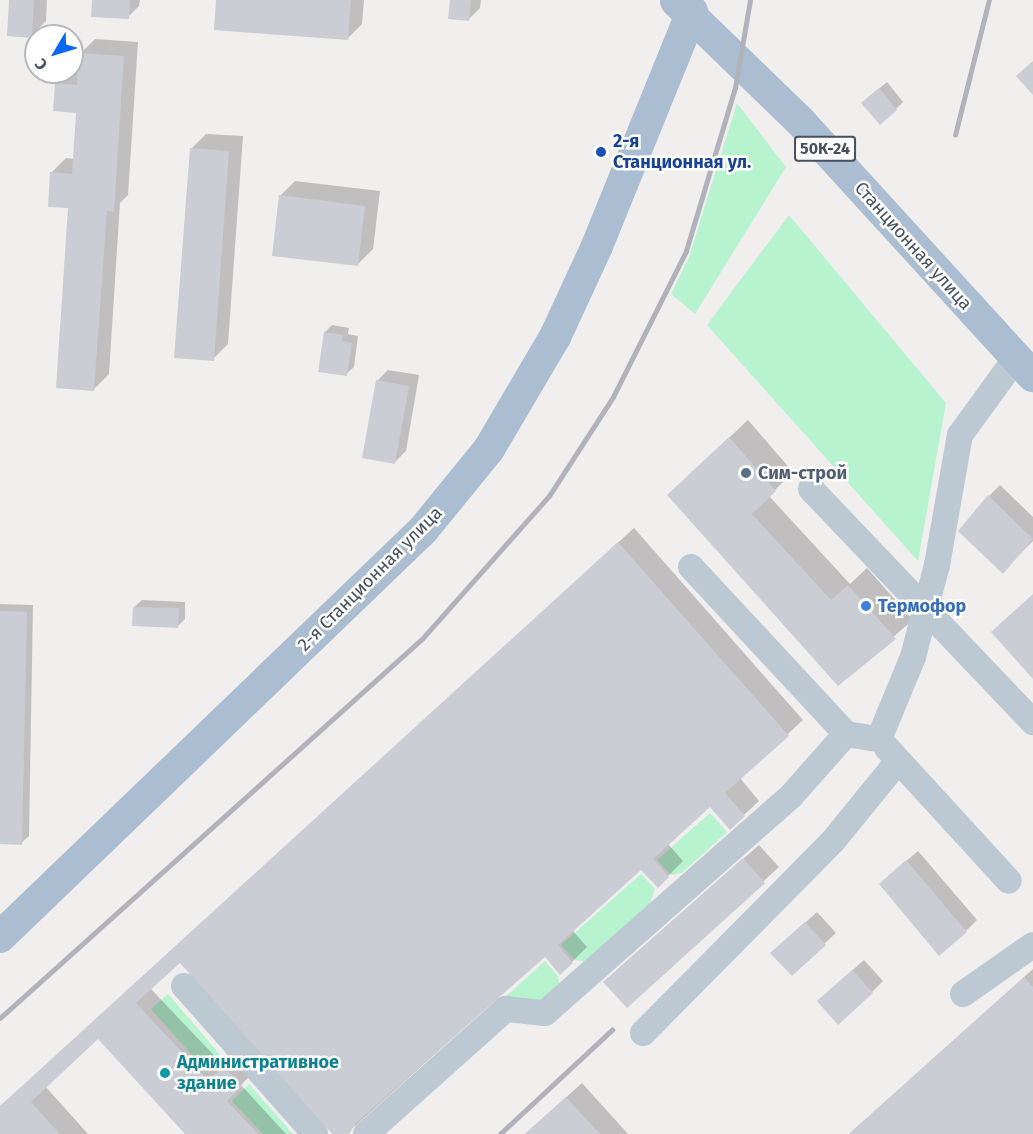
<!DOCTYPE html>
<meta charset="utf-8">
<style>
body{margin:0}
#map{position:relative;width:1033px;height:1134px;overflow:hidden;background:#f1eeee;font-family:"Fira Sans",sans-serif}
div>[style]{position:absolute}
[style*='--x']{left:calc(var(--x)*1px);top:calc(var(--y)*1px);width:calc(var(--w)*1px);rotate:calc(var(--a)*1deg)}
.green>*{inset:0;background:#b8f3d0}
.shadow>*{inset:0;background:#0003}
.building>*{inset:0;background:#cacdd4}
.minor>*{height:26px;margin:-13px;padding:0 13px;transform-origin:13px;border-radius:13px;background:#bdc9d2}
.major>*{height:32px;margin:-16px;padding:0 16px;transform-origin:16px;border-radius:16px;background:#abbdd0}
.rail>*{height:4.5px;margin:-2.25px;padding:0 2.25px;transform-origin:2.25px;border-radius:2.25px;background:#b0b3ba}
.dots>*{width:16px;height:16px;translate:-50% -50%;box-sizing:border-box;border:3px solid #fff;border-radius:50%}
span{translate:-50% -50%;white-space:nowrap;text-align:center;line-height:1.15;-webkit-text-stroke:5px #fff;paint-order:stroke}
.shield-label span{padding:2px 4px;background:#fff;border:2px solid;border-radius:4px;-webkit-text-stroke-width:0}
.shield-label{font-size:16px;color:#45515e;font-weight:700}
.transit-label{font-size:18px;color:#164399;font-weight:700}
.left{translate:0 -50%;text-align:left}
.street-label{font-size:18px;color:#45515e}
.service-label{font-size:18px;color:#4e5e75;font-weight:700}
.shop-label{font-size:18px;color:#366cbe;font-weight:700}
.culture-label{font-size:18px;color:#0d838f;font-weight:700}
.north{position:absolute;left:24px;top:24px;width:60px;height:60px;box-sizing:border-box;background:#fff;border:2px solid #b5b9bf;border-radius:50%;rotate:232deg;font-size:16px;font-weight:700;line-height:24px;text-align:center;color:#45515e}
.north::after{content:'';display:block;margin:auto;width:21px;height:27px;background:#0769f2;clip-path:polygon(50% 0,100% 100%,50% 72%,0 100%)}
</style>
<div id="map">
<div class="green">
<i style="clip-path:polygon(737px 103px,786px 167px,695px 314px,671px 294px,689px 257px)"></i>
<i style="clip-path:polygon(789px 215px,946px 403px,918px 561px,707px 325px)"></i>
<i style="clip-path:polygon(710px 813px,727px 832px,682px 873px,671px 875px,657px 860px)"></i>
<i style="clip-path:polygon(641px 874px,655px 889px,649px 906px,586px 962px,575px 960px,561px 945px)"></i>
<i style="clip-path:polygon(545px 961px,558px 976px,560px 990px,542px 1006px,504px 998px)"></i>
<i style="clip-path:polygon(168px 994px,223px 1058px,207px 1072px,151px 1009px)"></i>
<i style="clip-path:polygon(249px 1084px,293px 1134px,263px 1134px,232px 1101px)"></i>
</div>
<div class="shadow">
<i style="clip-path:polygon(10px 0,47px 0,46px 21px,31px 36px)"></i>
<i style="clip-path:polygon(93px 0,140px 0,139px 6px,128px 17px)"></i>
<i style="clip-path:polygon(218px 0,364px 0,362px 24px,347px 39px)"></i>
<i style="clip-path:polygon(451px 0,481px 0,480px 8px,469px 19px)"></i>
<i style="clip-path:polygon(95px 39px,138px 42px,128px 195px,120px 203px,109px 374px,94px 389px,70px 207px,51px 173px,66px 158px,75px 159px,78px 111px,56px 84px,72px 69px,79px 70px,80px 54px)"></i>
<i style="clip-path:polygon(887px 82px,903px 102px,896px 109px,870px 96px)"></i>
<i style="clip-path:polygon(206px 134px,243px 136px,228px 344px,213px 359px,191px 149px)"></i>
<i style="clip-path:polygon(295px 181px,380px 191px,373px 249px,358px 264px,280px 196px)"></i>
<i style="clip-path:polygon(332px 325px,349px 328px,348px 334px,358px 336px,354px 367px,346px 374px,325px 332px)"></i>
<i style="clip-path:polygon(388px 370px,419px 375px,406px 451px,395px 462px,377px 381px)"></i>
<i style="clip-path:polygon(748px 420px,793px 472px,769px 496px,850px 584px,867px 568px,913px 620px,838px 684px,687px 477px)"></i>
<i style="clip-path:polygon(1000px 485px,1033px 517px,1033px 541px,1003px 571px,989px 496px)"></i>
<i style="clip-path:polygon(634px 528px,803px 720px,740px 778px,759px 801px,744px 815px,710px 805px,668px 844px,683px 861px,658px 886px,641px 868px,572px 930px,587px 947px,572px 962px,545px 955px,346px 1134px,334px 1134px,180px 961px,150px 988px,224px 1066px,239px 1052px,255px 1071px,241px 1085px,286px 1134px,187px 1134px,98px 1037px,45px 1086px,88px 1134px,0 1134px,0 1110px)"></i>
<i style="clip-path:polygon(142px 600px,185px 602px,185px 619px,177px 627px,134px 607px)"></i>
<i style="clip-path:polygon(0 604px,33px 605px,29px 836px,21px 843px,0 843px)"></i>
<i style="clip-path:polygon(759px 845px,779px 867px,627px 1006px,620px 967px)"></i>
<i style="clip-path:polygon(918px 851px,977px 920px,966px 931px,892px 873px)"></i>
<i style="clip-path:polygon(817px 912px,836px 933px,824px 944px,784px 942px)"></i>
<i style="clip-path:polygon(864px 960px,883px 981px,872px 992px,830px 990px)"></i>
<i style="clip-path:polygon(1033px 969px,1033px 1134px,849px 1134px)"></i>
<i style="clip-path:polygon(582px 1083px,628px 1134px,525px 1134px)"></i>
</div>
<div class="building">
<i style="clip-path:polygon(9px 0,34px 0,32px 38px,7px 36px)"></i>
<i style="clip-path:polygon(92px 0,130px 0,129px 19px,91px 17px)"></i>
<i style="clip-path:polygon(216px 0,351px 0,348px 40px,214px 30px)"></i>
<i style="clip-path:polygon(450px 0,471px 0,469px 21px,448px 19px)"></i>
<i style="clip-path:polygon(79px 53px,124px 56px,114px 212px,107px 211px,94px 391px,56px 388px,68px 208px,48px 207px,50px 172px,72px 174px,76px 113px,53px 111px,55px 83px,77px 85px)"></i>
<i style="clip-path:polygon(1033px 61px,1033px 95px,1016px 76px)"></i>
<i style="clip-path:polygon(879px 88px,897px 110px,880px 125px,861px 103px)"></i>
<i style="clip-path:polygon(190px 148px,229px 151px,214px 361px,174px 358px)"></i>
<i style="clip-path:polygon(279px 195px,365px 206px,358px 266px,272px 256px)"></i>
<i style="clip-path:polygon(324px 332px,343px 335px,342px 341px,352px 343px,347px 376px,318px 372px)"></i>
<i style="clip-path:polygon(376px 380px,409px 386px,395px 464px,362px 458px)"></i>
<i style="clip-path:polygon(729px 437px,776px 491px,752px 514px,831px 600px,848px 585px,896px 639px,838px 686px,667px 495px)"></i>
<i style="clip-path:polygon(988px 495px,1033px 539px,1003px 574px,958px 531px)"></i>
<i style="clip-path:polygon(618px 542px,789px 736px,725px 793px,745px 816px,730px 830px,710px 807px,653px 859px,669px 877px,658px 888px,641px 870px,558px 945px,573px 963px,560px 975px,545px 957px,356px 1123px,349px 1134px,332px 1134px,180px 963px,136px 1003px,208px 1080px,224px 1066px,241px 1087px,227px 1101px,258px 1134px,185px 1134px,98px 1039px,31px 1102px,60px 1134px,0 1134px,0 1106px)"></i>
<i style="clip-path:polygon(1033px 594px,1033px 679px,991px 632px)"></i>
<i style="clip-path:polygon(133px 607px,179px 608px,178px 628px,132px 626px)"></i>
<i style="clip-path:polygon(0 611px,27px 612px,22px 845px,0 844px)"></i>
<i style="clip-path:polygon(743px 858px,765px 883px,627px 1008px,603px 982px)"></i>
<i style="clip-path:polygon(906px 860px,967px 932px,939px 956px,879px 884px)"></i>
<i style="clip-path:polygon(805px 922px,826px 945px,792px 976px,770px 953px)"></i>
<i style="clip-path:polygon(852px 970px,873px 993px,838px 1025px,817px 1001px)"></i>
<i style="clip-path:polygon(1024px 977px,1033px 987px,1033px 1134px,849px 1134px)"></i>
<i style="clip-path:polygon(566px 1097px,600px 1134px,525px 1134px)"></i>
</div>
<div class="minor">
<i style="--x:811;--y:489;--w:322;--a:46.4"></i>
<i style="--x:691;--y:567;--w:228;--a:47.1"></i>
<i style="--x:846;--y:734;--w:33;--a:9"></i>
<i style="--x:879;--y:739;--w:89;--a:-67.5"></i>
<i style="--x:913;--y:657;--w:95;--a:-75.4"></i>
<i style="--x:937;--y:565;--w:132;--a:-80"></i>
<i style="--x:960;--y:435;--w:95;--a:-54"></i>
<i style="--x:887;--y:748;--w:180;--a:47.5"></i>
<i style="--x:184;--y:986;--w:198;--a:48.5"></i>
<i style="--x:963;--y:994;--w:85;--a:-35"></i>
<i style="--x:643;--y:1033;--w:270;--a:-45.3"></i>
<i style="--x:833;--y:841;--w:103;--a:-50.9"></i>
<i style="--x:366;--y:1134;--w:188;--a:-41.8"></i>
<i style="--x:506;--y:1009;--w:39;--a:6"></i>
<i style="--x:545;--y:1013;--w:329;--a:-41.4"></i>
<i style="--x:792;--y:795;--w:81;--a:-48.5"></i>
</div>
<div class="major">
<i style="--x:676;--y:1;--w:171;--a:44.1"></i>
<i style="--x:799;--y:120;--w:347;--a:47.6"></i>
<i style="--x:0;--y:937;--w:587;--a:-43.9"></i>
<i style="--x:423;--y:530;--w:104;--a:-50.8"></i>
<i style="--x:489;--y:449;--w:130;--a:-59.5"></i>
<i style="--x:555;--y:337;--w:100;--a:-65.2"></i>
<i style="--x:597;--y:246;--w:253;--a:-67.9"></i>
</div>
<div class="rail">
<i style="--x:955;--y:135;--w:139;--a:-75.9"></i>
<i style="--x:0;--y:1018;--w:567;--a:-41.93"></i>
<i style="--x:422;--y:639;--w:191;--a:-48.4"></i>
<i style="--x:549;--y:496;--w:118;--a:-57.1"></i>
<i style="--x:613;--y:397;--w:163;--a:-63.4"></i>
<i style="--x:686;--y:251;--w:170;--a:-73.3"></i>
<i style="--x:735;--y:88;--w:89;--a:-80.3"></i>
<i style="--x:500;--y:1134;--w:153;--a:-42.9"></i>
</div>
<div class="dots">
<i style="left:601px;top:152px;background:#1a4fb4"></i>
<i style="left:746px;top:473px;background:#5c6f8a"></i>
<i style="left:866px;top:606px;background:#3f7fe0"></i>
<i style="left:165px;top:1073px;background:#0f9aa8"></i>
</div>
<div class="shield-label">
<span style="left:825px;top:149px">50К-24</span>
</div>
<div class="transit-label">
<span class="left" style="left:613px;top:152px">2-я<br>Станционная ул.</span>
</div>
<div class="street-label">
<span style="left:913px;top:246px;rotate:48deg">Станционная улица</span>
<span style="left:370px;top:579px;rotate:-45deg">2-я Станционная улица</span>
</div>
<div class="service-label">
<span class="left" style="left:758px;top:473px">Сим-строй</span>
</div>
<div class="shop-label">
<span class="left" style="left:878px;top:606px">Термофор</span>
</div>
<div class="culture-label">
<span class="left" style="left:177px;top:1073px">Административное<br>здание</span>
</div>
<div class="north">С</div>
</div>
